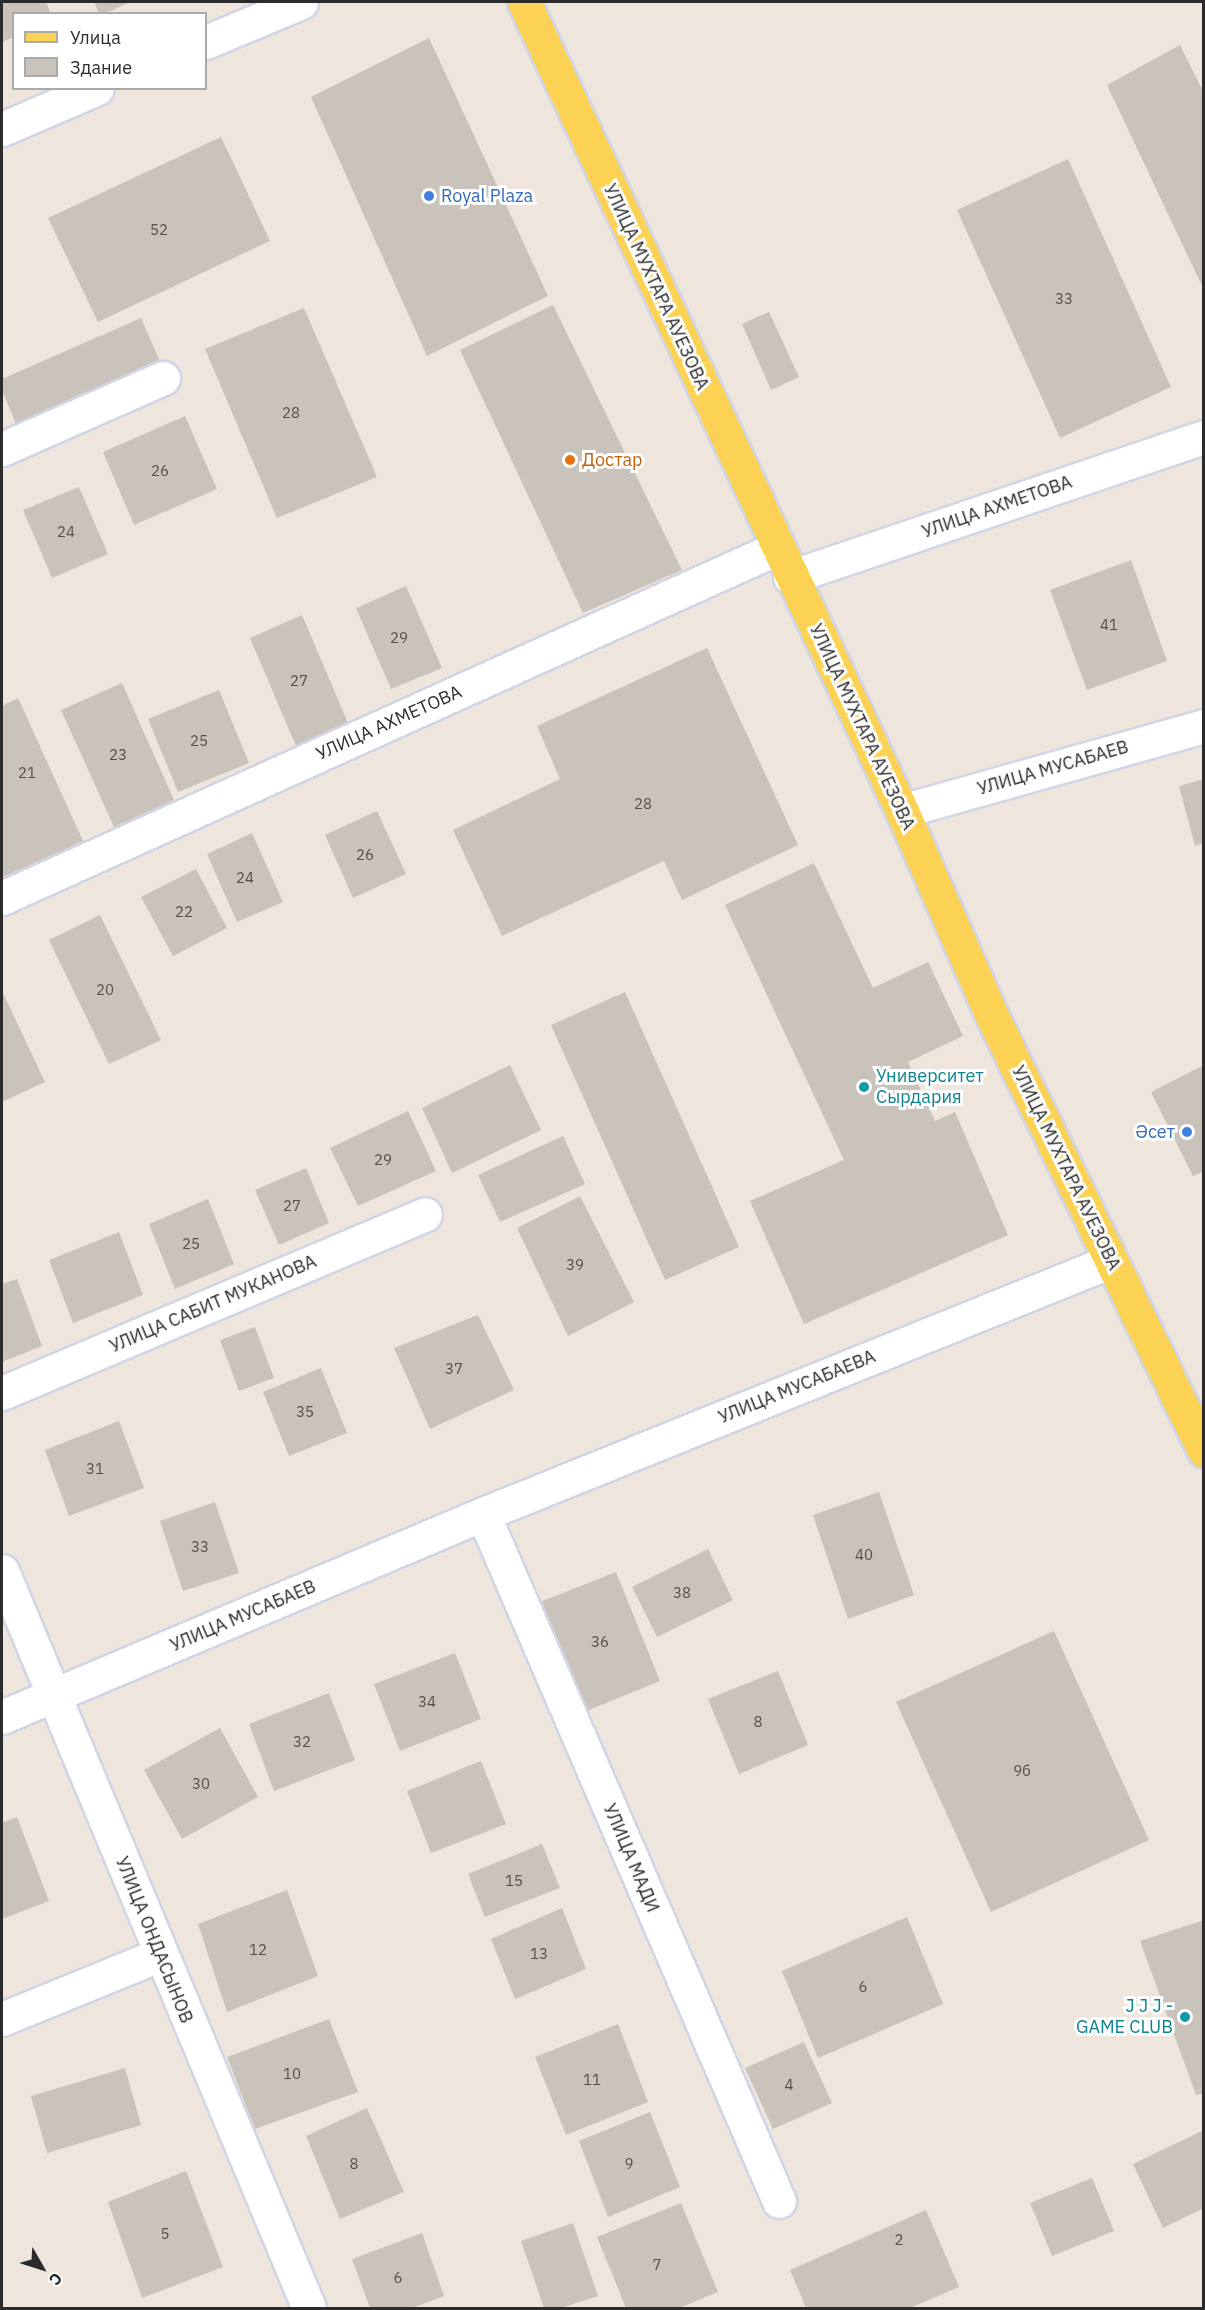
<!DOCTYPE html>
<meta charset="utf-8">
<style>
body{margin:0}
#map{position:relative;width:1205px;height:2310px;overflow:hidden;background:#eee6dc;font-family:"IBM Plex Sans",sans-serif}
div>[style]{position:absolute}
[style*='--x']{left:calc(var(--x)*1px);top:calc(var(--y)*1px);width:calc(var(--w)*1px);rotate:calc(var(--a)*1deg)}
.building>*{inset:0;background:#c9c3bb}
.roads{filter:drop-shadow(2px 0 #d1d5e5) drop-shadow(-2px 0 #d1d5e5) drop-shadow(0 2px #d1d5e5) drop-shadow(0 -2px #d1d5e5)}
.street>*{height:33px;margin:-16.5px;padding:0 16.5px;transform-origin:16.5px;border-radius:16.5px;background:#fff}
.primary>*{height:33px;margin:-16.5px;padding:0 16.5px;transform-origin:16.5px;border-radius:16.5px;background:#fbd253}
.dots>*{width:16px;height:16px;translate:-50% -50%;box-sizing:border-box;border:3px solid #fff;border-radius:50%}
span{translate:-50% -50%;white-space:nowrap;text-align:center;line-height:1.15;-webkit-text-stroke:6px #fff;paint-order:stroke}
.number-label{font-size:15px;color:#52514f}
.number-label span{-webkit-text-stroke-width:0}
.shop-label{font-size:18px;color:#366cbe}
.left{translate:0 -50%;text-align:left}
.right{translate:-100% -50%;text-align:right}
.street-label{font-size:18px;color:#2b2b2b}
.food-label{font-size:18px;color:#c56008}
.culture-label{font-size:18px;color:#0d838f}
.frame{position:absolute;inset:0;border:3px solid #2b2b2b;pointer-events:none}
.legend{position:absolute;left:12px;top:12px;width:195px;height:78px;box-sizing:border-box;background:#fff;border:2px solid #aaa;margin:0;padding:8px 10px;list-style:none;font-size:18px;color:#2b2b2b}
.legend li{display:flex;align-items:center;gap:12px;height:30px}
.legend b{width:30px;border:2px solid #aaa}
.north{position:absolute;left:12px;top:2238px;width:60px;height:60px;-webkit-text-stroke:4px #fff;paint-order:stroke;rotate:129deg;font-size:16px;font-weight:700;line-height:24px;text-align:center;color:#2b2b2b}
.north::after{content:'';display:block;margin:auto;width:21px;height:27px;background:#2b2b2b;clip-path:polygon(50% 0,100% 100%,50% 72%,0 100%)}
</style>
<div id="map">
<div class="building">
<i style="clip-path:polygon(2px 2px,46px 2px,51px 14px,14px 14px,14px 37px,2px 42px)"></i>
<i style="clip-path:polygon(94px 2px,130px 2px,104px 14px,99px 14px)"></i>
<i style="clip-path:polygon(429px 38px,548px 296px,427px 356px,311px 97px)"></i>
<i style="clip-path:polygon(1180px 45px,1204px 93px,1204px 290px,1107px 85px)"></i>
<i style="clip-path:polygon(221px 137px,270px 241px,98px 322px,48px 218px)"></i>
<i style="clip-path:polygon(1068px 159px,1171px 387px,1060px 438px,957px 210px)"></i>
<i style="clip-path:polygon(553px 305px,682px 570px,583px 613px,460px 350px)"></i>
<i style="clip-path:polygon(304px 308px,377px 477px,277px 518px,205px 349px)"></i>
<i style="clip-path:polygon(769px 312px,799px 377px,771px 390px,742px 324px)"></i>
<i style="clip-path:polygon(141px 318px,165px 373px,21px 436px,2px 390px,2px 379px)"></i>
<i style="clip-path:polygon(185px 416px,217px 489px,134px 525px,103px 452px)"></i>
<i style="clip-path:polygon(79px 487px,108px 554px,52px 578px,23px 510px)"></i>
<i style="clip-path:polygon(1131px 560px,1167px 661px,1087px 690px,1050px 590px)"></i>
<i style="clip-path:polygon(406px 586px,442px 668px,391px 689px,356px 608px)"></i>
<i style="clip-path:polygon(302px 615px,348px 723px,296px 746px,250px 638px)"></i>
<i style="clip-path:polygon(707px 648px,798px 845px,682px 900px,664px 861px,502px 936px,453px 830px,560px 779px,537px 726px)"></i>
<i style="clip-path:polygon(122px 683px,174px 800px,114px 827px,61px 710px)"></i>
<i style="clip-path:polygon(219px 690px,249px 763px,178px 792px,148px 719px)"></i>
<i style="clip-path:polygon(18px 698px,83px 841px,3px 877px,2px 706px)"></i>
<i style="clip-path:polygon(1204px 779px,1204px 843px,1195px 846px,1179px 786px)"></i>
<i style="clip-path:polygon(377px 811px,406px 874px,353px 898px,325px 835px)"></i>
<i style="clip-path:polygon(252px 833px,283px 902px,237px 922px,207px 854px)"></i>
<i style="clip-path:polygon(814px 863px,873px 988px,928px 962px,963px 1036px,908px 1062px,935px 1121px,955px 1112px,1008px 1235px,804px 1324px,750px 1201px,844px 1160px,725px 905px)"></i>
<i style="clip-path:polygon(196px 869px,227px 928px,173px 956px,141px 897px)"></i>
<i style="clip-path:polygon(100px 915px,161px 1040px,109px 1064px,49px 940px)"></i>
<i style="clip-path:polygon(2px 991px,45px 1082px,2px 1102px)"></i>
<i style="clip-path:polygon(625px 992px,739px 1247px,665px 1280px,551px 1025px)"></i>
<i style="clip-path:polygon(510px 1065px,541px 1130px,452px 1173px,422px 1108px)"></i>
<i style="clip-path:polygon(1204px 1065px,1204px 1171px,1193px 1176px,1151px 1092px)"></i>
<i style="clip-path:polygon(408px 1111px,436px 1171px,358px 1206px,330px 1148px)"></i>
<i style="clip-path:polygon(563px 1136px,585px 1184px,500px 1222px,478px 1175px)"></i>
<i style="clip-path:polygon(306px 1168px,329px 1223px,279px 1245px,255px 1190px)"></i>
<i style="clip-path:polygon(580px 1196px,634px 1302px,568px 1336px,517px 1228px)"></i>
<i style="clip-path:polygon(208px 1199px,234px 1264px,175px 1289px,149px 1224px)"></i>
<i style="clip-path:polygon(119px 1232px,143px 1295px,73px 1323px,49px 1260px)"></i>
<i style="clip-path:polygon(17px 1279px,42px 1346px,2px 1362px,2px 1284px)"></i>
<i style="clip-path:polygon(478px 1315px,514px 1390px,430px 1429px,394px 1348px)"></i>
<i style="clip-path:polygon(255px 1327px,274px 1378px,239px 1391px,220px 1340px)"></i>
<i style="clip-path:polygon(321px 1368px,347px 1433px,289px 1456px,263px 1392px)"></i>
<i style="clip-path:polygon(119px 1421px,144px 1488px,69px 1516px,45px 1450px)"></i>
<i style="clip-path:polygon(879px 1492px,914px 1595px,848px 1619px,813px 1515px)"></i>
<i style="clip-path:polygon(215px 1502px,239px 1573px,183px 1591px,160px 1521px)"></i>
<i style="clip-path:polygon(708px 1549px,733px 1600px,657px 1637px,632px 1587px)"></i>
<i style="clip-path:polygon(616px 1572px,660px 1681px,584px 1712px,540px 1602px)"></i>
<i style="clip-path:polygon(1054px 1631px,1149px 1840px,991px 1912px,896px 1702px)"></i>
<i style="clip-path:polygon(455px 1653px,481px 1719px,400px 1751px,374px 1684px)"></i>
<i style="clip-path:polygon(778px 1671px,808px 1745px,739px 1774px,708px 1699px)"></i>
<i style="clip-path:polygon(329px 1693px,355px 1760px,274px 1791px,249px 1724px)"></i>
<i style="clip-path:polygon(220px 1728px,258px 1797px,182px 1839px,144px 1770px)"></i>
<i style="clip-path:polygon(481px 1761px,506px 1824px,431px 1853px,407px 1791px)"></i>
<i style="clip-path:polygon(17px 1817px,49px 1901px,2px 1919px,2px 1823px)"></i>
<i style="clip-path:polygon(542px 1844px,560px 1888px,485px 1917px,468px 1874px)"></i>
<i style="clip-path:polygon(287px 1890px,318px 1976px,227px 2012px,198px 1924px)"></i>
<i style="clip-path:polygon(562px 1908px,586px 1969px,515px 1999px,491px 1939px)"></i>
<i style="clip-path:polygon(907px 1917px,943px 2004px,818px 2058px,782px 1971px)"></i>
<i style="clip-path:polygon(1204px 1920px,1204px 2093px,1196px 2095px,1140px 1941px)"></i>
<i style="clip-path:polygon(329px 2019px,358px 2092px,255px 2129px,227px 2057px)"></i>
<i style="clip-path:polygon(618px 2024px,648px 2102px,566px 2135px,535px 2057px)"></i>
<i style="clip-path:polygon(804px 2042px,832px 2103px,773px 2129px,745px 2068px)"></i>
<i style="clip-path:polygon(125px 2068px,141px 2125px,47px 2153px,31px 2096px)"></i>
<i style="clip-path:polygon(367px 2108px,404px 2192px,340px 2219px,306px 2136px)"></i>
<i style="clip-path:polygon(650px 2112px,680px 2187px,608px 2217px,579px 2141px)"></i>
<i style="clip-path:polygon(1204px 2130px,1204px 2208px,1163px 2228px,1133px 2164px)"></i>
<i style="clip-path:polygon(186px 2171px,223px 2267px,142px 2298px,108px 2202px)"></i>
<i style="clip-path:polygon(1092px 2178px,1114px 2231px,1052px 2256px,1030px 2203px)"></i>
<i style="clip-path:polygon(681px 2203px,718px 2292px,679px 2308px,626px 2308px,597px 2237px)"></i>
<i style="clip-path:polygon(926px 2210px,959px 2287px,910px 2308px,806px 2308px,790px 2270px)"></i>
<i style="clip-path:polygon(573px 2223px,598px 2296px,561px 2308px,544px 2308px,521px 2241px)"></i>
<i style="clip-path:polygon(422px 2233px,444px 2296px,412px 2308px,370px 2308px,352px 2259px)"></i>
</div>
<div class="roads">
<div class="street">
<i style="--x:206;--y:42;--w:103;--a:-22.8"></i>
<i style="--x:2;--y:129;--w:103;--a:-23.3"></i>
<i style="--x:2;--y:449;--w:176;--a:-23.8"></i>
<i style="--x:790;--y:577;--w:437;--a:-18.7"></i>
<i style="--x:902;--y:811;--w:314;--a:-15.7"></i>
<i style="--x:2;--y:898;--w:850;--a:-24.3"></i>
<i style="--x:2;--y:1393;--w:459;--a:-22.9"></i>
<i style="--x:483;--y:1514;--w:748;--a:66.69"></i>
<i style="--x:2;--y:1571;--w:798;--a:67.39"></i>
<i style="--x:2;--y:1717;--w:522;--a:-22.88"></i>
<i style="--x:483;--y:1514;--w:677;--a:-21.94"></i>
<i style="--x:2;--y:2019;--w:170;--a:-22.2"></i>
</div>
<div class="primary">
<i style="--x:524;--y:2;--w:893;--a:64.96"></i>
<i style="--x:902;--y:811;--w:222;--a:66.3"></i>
<i style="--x:991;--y:1014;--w:486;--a:64"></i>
</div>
</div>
<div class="dots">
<i style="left:429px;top:196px;background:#3f7fe0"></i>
<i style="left:570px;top:460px;background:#e8710a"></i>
<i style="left:864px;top:1087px;background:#0f9aa8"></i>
<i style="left:1187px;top:1132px;background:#3f7fe0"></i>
<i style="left:1185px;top:2017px;background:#0f9aa8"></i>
</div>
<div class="number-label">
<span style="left:159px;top:230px">52</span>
<span style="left:1064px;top:299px">33</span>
<span style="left:291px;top:413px">28</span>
<span style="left:160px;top:471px">26</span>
<span style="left:66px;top:532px">24</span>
<span style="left:1109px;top:625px">41</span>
<span style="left:399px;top:638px">29</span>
<span style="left:299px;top:681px">27</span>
<span style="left:199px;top:741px">25</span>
<span style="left:118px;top:755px">23</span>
<span style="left:27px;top:773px">21</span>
<span style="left:643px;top:804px">28</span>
<span style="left:365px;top:855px">26</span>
<span style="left:245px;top:878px">24</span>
<span style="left:184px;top:912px">22</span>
<span style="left:105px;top:990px">20</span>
<span style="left:383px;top:1160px">29</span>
<span style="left:292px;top:1206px">27</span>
<span style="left:191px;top:1244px">25</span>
<span style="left:575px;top:1265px">39</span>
<span style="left:454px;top:1369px">37</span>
<span style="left:305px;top:1412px">35</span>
<span style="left:95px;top:1469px">31</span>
<span style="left:200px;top:1547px">33</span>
<span style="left:864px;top:1555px">40</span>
<span style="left:682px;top:1593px">38</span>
<span style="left:600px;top:1642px">36</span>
<span style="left:427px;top:1702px">34</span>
<span style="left:758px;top:1722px">8</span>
<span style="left:302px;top:1742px">32</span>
<span style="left:1022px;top:1771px">9б</span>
<span style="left:201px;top:1784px">30</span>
<span style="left:514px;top:1881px">15</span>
<span style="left:258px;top:1950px">12</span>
<span style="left:539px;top:1954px">13</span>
<span style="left:863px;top:1987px">6</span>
<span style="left:292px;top:2074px">10</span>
<span style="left:592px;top:2080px">11</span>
<span style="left:789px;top:2085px">4</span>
<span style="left:354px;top:2164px">8</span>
<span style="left:629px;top:2164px">9</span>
<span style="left:165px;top:2234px">5</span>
<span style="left:899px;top:2240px">2</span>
<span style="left:657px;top:2265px">7</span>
<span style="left:398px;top:2278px">6</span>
</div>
<div class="shop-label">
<span class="left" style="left:441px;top:196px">Royal Plaza</span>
<span class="right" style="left:1175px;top:1132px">Әсет</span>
</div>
<div class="street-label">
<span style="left:656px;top:287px;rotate:65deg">УЛИЦА МУХТАРА АУЕЗОВА</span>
<span style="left:997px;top:507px;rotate:-19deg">УЛИЦА АХМЕТОВА</span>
<span style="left:389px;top:723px;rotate:-24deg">УЛИЦА АХМЕТОВА</span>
<span style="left:862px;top:727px;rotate:65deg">УЛИЦА МУХТАРА АУЕЗОВА</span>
<span style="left:1053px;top:768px;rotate:-16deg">УЛИЦА МУСАБАЕВ</span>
<span style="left:1066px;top:1168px;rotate:64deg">УЛИЦА МУХТАРА АУЕЗОВА</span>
<span style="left:213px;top:1304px;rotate:-23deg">УЛИЦА САБИТ МУКАНОВА</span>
<span style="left:797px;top:1387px;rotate:-22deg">УЛИЦА МУСАБАЕВА</span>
<span style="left:243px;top:1616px;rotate:-23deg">УЛИЦА МУСАБАЕВ</span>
<span style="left:631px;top:1858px;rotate:67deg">УЛИЦА МАДИ</span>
<span style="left:154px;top:1940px;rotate:68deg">УЛИЦА ОНДАСЫНОВ</span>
</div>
<div class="food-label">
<span class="left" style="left:582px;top:460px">Достар</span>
</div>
<div class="culture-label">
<span class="left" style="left:876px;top:1087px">Университет<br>Сырдария</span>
<span class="right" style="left:1173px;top:2017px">J J J -<br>GAME CLUB</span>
</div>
<div class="frame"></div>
<ul class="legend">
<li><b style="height:8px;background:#fbd253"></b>Улица</li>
<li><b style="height:16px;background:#c9c3bb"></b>Здание</li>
</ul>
<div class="north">С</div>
</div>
